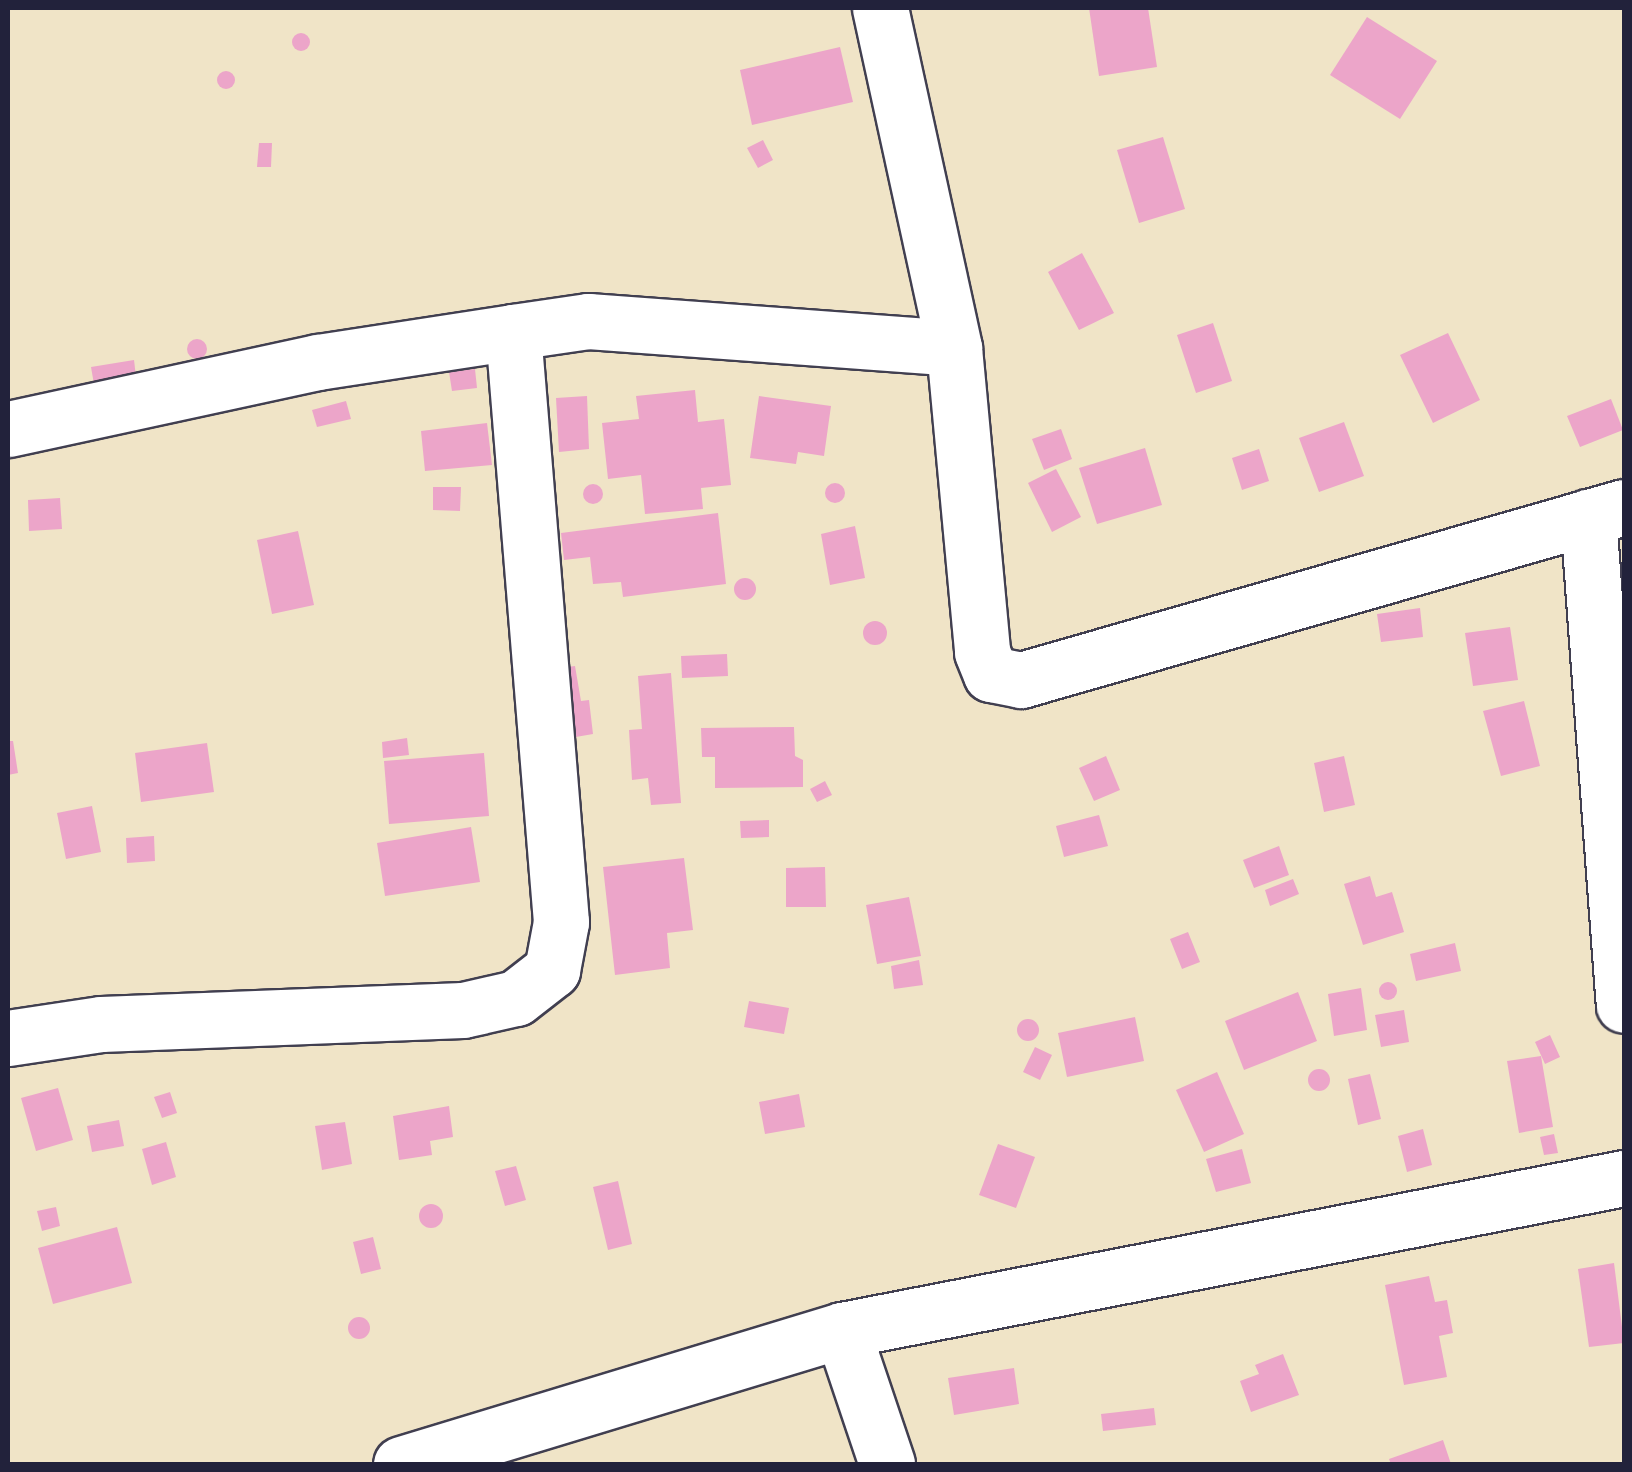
<!DOCTYPE html>
<style>
body{margin:0}
#map{position:relative;width:1632px;height:1472px;overflow:hidden;background:#f0e4c7;font-family:"Architects Daughter",sans-serif}
div>[style]{position:absolute}
[style*='--x']{left:calc(var(--x)*1px);top:calc(var(--y)*1px);width:calc(var(--w)*1px);rotate:calc(var(--a)*1deg)}
.building>*{inset:0;background:#eca5c9}
.round{border-radius:50%}
.roads{filter:drop-shadow(2px 0 #413f50) drop-shadow(-2px 0 #413f50) drop-shadow(0 2px #413f50) drop-shadow(0 -2px #413f50)}
.minor>*{height:55px;margin:-27.5px;padding:0 27.5px;transform-origin:27.5px;border-radius:27.5px;background:#fff}
span{translate:-50% -50%;white-space:nowrap;text-align:center;line-height:1.15;-webkit-text-stroke:10px #fcf5e5;paint-order:stroke}
.frame{position:absolute;inset:0;border:10px solid #22223b;pointer-events:none}
</style>
<div id="map">
<div class="building">
<i style="clip-path:polygon(1089px 8px,1148px 8px,1157px 67px,1099px 76px)"></i>
<i style="clip-path:polygon(1367px 17px,1437px 61px,1400px 119px,1330px 75px)"></i>
<i class="round" style="left:292px;top:33px;width:18px;height:18px"></i>
<i style="clip-path:polygon(840px 47px,853px 102px,752px 125px,740px 70px)"></i>
<i class="round" style="left:217px;top:71px;width:18px;height:18px"></i>
<i style="clip-path:polygon(1163px 137px,1185px 209px,1139px 223px,1117px 150px)"></i>
<i style="clip-path:polygon(763px 140px,773px 160px,758px 168px,747px 148px)"></i>
<i style="clip-path:polygon(259px 143px,272px 143px,271px 167px,257px 167px)"></i>
<i style="clip-path:polygon(1082px 253px,1114px 313px,1079px 330px,1048px 272px)"></i>
<i style="clip-path:polygon(1213px 323px,1232px 381px,1196px 393px,1177px 335px)"></i>
<i style="clip-path:polygon(1448px 333px,1480px 400px,1433px 423px,1400px 355px)"></i>
<i class="round" style="left:187px;top:339px;width:20px;height:20px"></i>
<i style="clip-path:polygon(134px 360px,137px 385px,95px 390px,91px 367px)"></i>
<i style="clip-path:polygon(475px 369px,477px 388px,452px 391px,449px 372px)"></i>
<i style="clip-path:polygon(695px 390px,698px 422px,724px 419px,731px 485px,701px 488px,703px 509px,645px 514px,641px 475px,608px 479px,602px 423px,639px 419px,636px 396px)"></i>
<i style="clip-path:polygon(587px 396px,589px 449px,559px 452px,556px 398px)"></i>
<i style="clip-path:polygon(759px 396px,831px 406px,824px 456px,798px 452px,796px 464px,750px 458px)"></i>
<i style="clip-path:polygon(1611px 399px,1623px 430px,1580px 447px,1567px 416px)"></i>
<i style="clip-path:polygon(346px 401px,351px 419px,317px 427px,312px 410px)"></i>
<i style="clip-path:polygon(1344px 422px,1364px 476px,1319px 492px,1299px 438px)"></i>
<i style="clip-path:polygon(487px 423px,492px 465px,425px 471px,421px 431px)"></i>
<i style="clip-path:polygon(1061px 429px,1072px 459px,1044px 470px,1032px 439px)"></i>
<i style="clip-path:polygon(1145px 448px,1162px 505px,1097px 524px,1079px 468px)"></i>
<i style="clip-path:polygon(1259px 449px,1269px 481px,1242px 490px,1232px 458px)"></i>
<i style="clip-path:polygon(1056px 469px,1081px 517px,1052px 532px,1028px 483px)"></i>
<i class="round" style="left:825px;top:483px;width:20px;height:20px"></i>
<i class="round" style="left:583px;top:484px;width:20px;height:20px"></i>
<i style="clip-path:polygon(433px 487px,461px 487px,460px 511px,433px 510px)"></i>
<i style="clip-path:polygon(60px 498px,62px 529px,29px 531px,28px 500px)"></i>
<i style="clip-path:polygon(718px 513px,726px 584px,623px 597px,621px 582px,593px 584px,590px 557px,564px 560px,561px 533px)"></i>
<i style="clip-path:polygon(855px 526px,865px 578px,830px 585px,821px 534px)"></i>
<i style="clip-path:polygon(298px 531px,314px 605px,272px 614px,257px 540px)"></i>
<i class="round" style="left:734px;top:578px;width:22px;height:22px"></i>
<i style="clip-path:polygon(1420px 608px,1423px 637px,1381px 642px,1377px 614px)"></i>
<i class="round" style="left:863px;top:621px;width:24px;height:24px"></i>
<i style="clip-path:polygon(1510px 627px,1518px 680px,1473px 686px,1465px 633px)"></i>
<i style="clip-path:polygon(727px 654px,728px 676px,682px 678px,681px 656px)"></i>
<i style="clip-path:polygon(575px 666px,581px 701px,589px 700px,593px 734px,570px 738px,560px 668px)"></i>
<i style="clip-path:polygon(671px 673px,681px 803px,651px 805px,648px 778px,632px 780px,629px 730px,642px 729px,638px 676px)"></i>
<i style="clip-path:polygon(1524px 701px,1540px 766px,1501px 776px,1483px 711px)"></i>
<i style="clip-path:polygon(794px 727px,795px 756px,803px 760px,803px 787px,715px 788px,715px 757px,702px 757px,701px 728px)"></i>
<i style="clip-path:polygon(407px 738px,409px 755px,383px 758px,382px 742px)"></i>
<i style="clip-path:polygon(8px 741px,13px 741px,18px 773px,8px 775px)"></i>
<i style="clip-path:polygon(207px 743px,214px 792px,141px 802px,135px 753px)"></i>
<i style="clip-path:polygon(484px 753px,489px 816px,389px 824px,384px 761px)"></i>
<i style="clip-path:polygon(1106px 756px,1120px 790px,1094px 801px,1079px 768px)"></i>
<i style="clip-path:polygon(1344px 756px,1355px 805px,1324px 812px,1314px 763px)"></i>
<i style="clip-path:polygon(825px 781px,832px 795px,817px 802px,810px 789px)"></i>
<i style="clip-path:polygon(92px 806px,101px 852px,66px 859px,57px 813px)"></i>
<i style="clip-path:polygon(1099px 815px,1108px 846px,1064px 857px,1056px 826px)"></i>
<i style="clip-path:polygon(769px 820px,769px 837px,741px 838px,740px 821px)"></i>
<i style="clip-path:polygon(471px 827px,480px 882px,385px 896px,377px 843px)"></i>
<i style="clip-path:polygon(154px 836px,155px 861px,127px 863px,126px 838px)"></i>
<i style="clip-path:polygon(1279px 846px,1289px 875px,1254px 888px,1243px 860px)"></i>
<i style="clip-path:polygon(684px 858px,693px 930px,667px 933px,670px 968px,615px 975px,603px 867px)"></i>
<i style="clip-path:polygon(825px 867px,826px 907px,786px 907px,786px 868px)"></i>
<i style="clip-path:polygon(1370px 876px,1376px 897px,1392px 892px,1404px 932px,1363px 945px,1344px 884px)"></i>
<i style="clip-path:polygon(1293px 879px,1299px 894px,1270px 906px,1265px 890px)"></i>
<i style="clip-path:polygon(909px 897px,921px 956px,877px 964px,866px 905px)"></i>
<i style="clip-path:polygon(1188px 932px,1200px 962px,1182px 969px,1170px 939px)"></i>
<i style="clip-path:polygon(1455px 943px,1461px 971px,1416px 981px,1410px 954px)"></i>
<i style="clip-path:polygon(919px 960px,923px 985px,894px 989px,891px 966px)"></i>
<i class="round" style="left:1379px;top:982px;width:18px;height:18px"></i>
<i style="clip-path:polygon(1361px 988px,1367px 1030px,1334px 1036px,1328px 994px)"></i>
<i style="clip-path:polygon(1298px 992px,1317px 1041px,1244px 1070px,1225px 1021px)"></i>
<i style="clip-path:polygon(749px 1001px,789px 1008px,784px 1034px,744px 1027px)"></i>
<i style="clip-path:polygon(1404px 1010px,1409px 1042px,1381px 1047px,1375px 1015px)"></i>
<i style="clip-path:polygon(1135px 1017px,1144px 1061px,1067px 1077px,1058px 1033px)"></i>
<i class="round" style="left:1017px;top:1019px;width:22px;height:22px"></i>
<i style="clip-path:polygon(1550px 1035px,1560px 1057px,1545px 1064px,1535px 1042px)"></i>
<i style="clip-path:polygon(1035px 1047px,1052px 1055px,1040px 1080px,1023px 1072px)"></i>
<i style="clip-path:polygon(1541px 1056px,1553px 1127px,1519px 1133px,1507px 1061px)"></i>
<i class="round" style="left:1308px;top:1069px;width:22px;height:22px"></i>
<i style="clip-path:polygon(1217px 1072px,1244px 1134px,1204px 1152px,1176px 1090px)"></i>
<i style="clip-path:polygon(1370px 1074px,1381px 1119px,1358px 1125px,1348px 1079px)"></i>
<i style="clip-path:polygon(58px 1088px,73px 1140px,36px 1151px,21px 1098px)"></i>
<i style="clip-path:polygon(170px 1092px,177px 1113px,162px 1118px,154px 1097px)"></i>
<i style="clip-path:polygon(799px 1094px,805px 1127px,765px 1134px,759px 1102px)"></i>
<i style="clip-path:polygon(449px 1106px,453px 1137px,430px 1141px,432px 1155px,399px 1160px,393px 1116px)"></i>
<i style="clip-path:polygon(119px 1120px,124px 1146px,92px 1152px,87px 1126px)"></i>
<i style="clip-path:polygon(345px 1122px,352px 1164px,322px 1170px,315px 1126px)"></i>
<i style="clip-path:polygon(1423px 1129px,1432px 1165px,1407px 1172px,1398px 1136px)"></i>
<i style="clip-path:polygon(1554px 1134px,1558px 1153px,1544px 1155px,1540px 1137px)"></i>
<i style="clip-path:polygon(166px 1142px,176px 1177px,152px 1185px,142px 1149px)"></i>
<i style="clip-path:polygon(998px 1144px,1035px 1157px,1016px 1208px,979px 1195px)"></i>
<i style="clip-path:polygon(1242px 1149px,1251px 1183px,1216px 1192px,1206px 1159px)"></i>
<i style="clip-path:polygon(516px 1166px,526px 1200px,505px 1206px,495px 1171px)"></i>
<i style="clip-path:polygon(618px 1181px,632px 1244px,608px 1250px,593px 1187px)"></i>
<i class="round" style="left:419px;top:1204px;width:24px;height:24px"></i>
<i style="clip-path:polygon(56px 1207px,60px 1226px,42px 1231px,37px 1211px)"></i>
<i style="clip-path:polygon(117px 1227px,132px 1283px,53px 1304px,38px 1248px)"></i>
<i style="clip-path:polygon(373px 1237px,381px 1269px,361px 1274px,353px 1242px)"></i>
<i style="clip-path:polygon(1614px 1263px,1624px 1343px,1589px 1347px,1578px 1269px)"></i>
<i style="clip-path:polygon(1429px 1276px,1435px 1302px,1447px 1300px,1453px 1333px,1439px 1336px,1447px 1377px,1404px 1385px,1385px 1285px)"></i>
<i class="round" style="left:348px;top:1317px;width:22px;height:22px"></i>
<i style="clip-path:polygon(1283px 1354px,1299px 1395px,1251px 1412px,1240px 1381px,1259px 1374px,1255px 1365px)"></i>
<i style="clip-path:polygon(1014px 1368px,1019px 1404px,954px 1415px,948px 1378px)"></i>
<i style="clip-path:polygon(1154px 1408px,1156px 1425px,1103px 1431px,1101px 1414px)"></i>
<i style="clip-path:polygon(1443px 1440px,1451px 1464px,1391px 1464px,1389px 1459px)"></i>
</div>
<div class="roads">
<div class="minor">
<i style="--x:880;--y:8;--w:348;--a:77.7"></i>
<i style="--x:954;--y:348;--w:305;--a:84.7"></i>
<i style="--x:982;--y:652;--w:24;--a:68"></i>
<i style="--x:991;--y:674;--w:31;--a:11"></i>
<i style="--x:1021;--y:680;--w:627;--a:-16.01"></i>
<i style="--x:8;--y:429;--w:317;--a:-12.2"></i>
<i style="--x:318;--y:362;--w:197;--a:-8.7"></i>
<i style="--x:1588;--y:517;--w:489;--a:85.8"></i>
<i style="--x:8;--y:1038;--w:94;--a:-8.6"></i>
<i style="--x:101;--y:1024;--w:362;--a:-2.2"></i>
<i style="--x:463;--y:1010;--w:54;--a:-12.8"></i>
<i style="--x:516;--y:998;--w:46;--a:-37.9"></i>
<i style="--x:552;--y:970;--w:49;--a:-79.4"></i>
<i style="--x:561;--y:922;--w:592;--a:-94.65"></i>
<i style="--x:513;--y:332;--w:76;--a:-8.3"></i>
<i style="--x:588;--y:321;--w:367;--a:4.2"></i>
<i style="--x:842;--y:1330;--w:141;--a:71.4"></i>
<i style="--x:401;--y:1464;--w:461;--a:-16.9"></i>
<i style="--x:842;--y:1330;--w:797;--a:-11"></i>
</div>
</div>
<div class="frame"></div>
</div>
